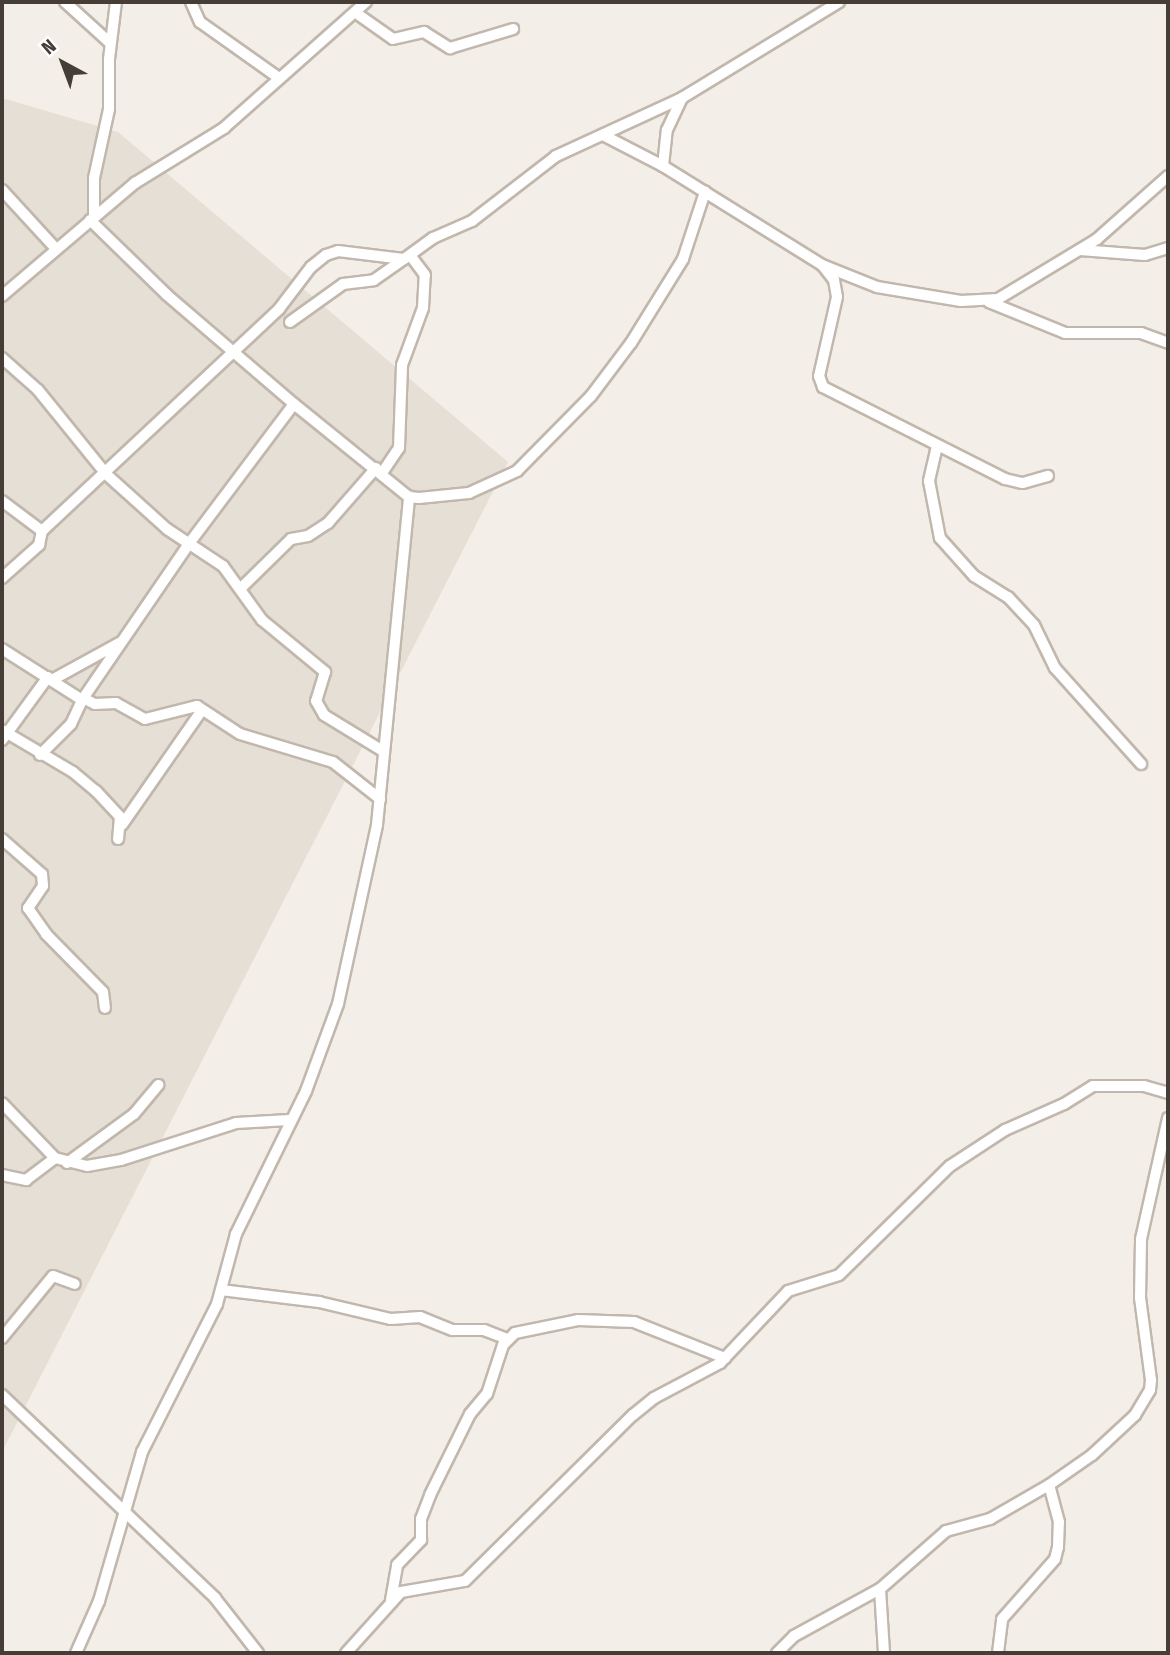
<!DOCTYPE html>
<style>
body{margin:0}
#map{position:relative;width:1170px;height:1655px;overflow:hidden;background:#f3eee7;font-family:"Fira Sans Condensed",sans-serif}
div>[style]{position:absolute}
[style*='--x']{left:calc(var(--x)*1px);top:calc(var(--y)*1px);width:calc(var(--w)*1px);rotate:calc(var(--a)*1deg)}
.residential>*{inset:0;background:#e6dfd5}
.roads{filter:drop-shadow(2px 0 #c1b7ad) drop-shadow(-2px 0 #c1b7ad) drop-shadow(0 2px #c1b7ad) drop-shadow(0 -2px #c1b7ad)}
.street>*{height:10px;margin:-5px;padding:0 5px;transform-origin:5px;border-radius:5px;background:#fff}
span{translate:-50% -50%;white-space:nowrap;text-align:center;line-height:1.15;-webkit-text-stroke:5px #fff;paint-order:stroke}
.frame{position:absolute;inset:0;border:4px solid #453d36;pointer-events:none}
.north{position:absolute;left:28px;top:28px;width:70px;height:70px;-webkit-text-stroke:5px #fff;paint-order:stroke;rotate:319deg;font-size:19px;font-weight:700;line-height:28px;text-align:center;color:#453d36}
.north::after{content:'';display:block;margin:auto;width:24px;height:32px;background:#453d36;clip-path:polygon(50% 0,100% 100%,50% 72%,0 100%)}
</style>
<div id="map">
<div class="residential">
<i style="clip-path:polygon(2px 98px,118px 132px,508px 462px,2px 1452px)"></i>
</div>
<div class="roads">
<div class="street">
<i style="--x:65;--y:2;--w:61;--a:42.3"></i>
<i style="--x:191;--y:2;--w:22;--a:66"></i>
<i style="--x:200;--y:22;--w:97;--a:35.3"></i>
<i style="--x:356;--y:13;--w:45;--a:35.1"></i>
<i style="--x:393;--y:39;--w:32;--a:-13"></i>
<i style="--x:424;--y:32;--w:31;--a:32"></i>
<i style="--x:450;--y:48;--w:66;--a:-16.8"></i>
<i style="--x:603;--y:135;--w:68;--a:27.3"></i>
<i style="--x:663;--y:166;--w:187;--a:31.9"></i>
<i style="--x:822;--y:265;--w:59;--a:21.8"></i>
<i style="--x:877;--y:287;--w:85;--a:9.5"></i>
<i style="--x:961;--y:301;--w:37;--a:-3"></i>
<i style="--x:998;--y:299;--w:116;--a:-31.2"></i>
<i style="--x:1097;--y:239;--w:95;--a:-41.6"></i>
<i style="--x:663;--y:166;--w:36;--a:-84"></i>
<i style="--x:667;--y:130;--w:35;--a:-65"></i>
<i style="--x:2;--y:190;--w:80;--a:47.5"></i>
<i style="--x:94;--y:217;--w:39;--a:-90"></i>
<i style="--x:94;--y:178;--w:71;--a:-77.7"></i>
<i style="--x:109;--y:109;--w:50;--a:-90"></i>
<i style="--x:109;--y:59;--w:57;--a:-83"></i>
<i style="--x:90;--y:220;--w:107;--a:44.2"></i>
<i style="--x:167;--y:295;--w:167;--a:40.6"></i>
<i style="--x:294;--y:404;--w:148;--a:39"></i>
<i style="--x:409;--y:497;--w:10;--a:6"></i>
<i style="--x:419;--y:498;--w:50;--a:-5.7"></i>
<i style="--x:469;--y:493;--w:53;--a:-24.6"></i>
<i style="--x:517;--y:471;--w:105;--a:-45.4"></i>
<i style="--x:591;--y:396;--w:66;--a:-53"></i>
<i style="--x:631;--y:343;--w:99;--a:-58.2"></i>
<i style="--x:683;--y:259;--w:71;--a:-71.8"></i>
<i style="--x:1080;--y:250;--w:65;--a:4.4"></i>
<i style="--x:1145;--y:255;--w:24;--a:-17"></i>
<i style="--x:823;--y:266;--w:18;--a:52"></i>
<i style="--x:834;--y:280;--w:17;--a:80"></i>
<i style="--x:837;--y:297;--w:81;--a:102.8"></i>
<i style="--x:819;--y:376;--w:12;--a:70"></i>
<i style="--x:823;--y:387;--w:204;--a:26.8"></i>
<i style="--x:1005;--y:479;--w:18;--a:13"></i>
<i style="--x:1023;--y:483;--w:26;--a:-16"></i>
<i style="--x:2;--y:296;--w:175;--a:-40.4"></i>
<i style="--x:135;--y:183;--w:105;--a:-31.7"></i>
<i style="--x:224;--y:128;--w:190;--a:-41.6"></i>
<i style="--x:989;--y:302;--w:82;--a:22.2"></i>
<i style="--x:1065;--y:333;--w:76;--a:0"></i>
<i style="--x:1141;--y:333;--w:29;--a:20"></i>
<i style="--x:290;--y:322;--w:65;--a:-35.6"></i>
<i style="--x:343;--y:284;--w:31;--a:-7"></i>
<i style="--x:374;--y:280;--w:37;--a:-35"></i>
<i style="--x:2;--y:358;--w:48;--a:41.6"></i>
<i style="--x:38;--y:390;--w:108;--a:51"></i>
<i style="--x:106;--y:474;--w:82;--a:42"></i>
<i style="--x:167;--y:529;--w:67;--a:33.5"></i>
<i style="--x:223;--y:566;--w:67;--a:54.2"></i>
<i style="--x:262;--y:620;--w:82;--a:39.5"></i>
<i style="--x:325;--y:672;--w:30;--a:107"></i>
<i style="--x:316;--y:701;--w:16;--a:60"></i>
<i style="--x:324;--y:715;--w:69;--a:31.4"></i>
<i style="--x:937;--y:446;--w:36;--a:103"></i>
<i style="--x:929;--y:481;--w:58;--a:79.1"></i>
<i style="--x:940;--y:538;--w:51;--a:48.2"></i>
<i style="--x:974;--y:576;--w:40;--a:32"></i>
<i style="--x:1008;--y:597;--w:38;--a:47"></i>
<i style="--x:1034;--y:625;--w:48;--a:64"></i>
<i style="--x:1055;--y:668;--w:129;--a:48.1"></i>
<i style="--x:382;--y:473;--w:30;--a:-56"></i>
<i style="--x:399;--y:448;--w:83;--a:-87.9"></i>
<i style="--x:402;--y:365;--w:61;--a:-69.8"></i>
<i style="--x:423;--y:308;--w:33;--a:-87"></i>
<i style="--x:425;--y:275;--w:25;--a:-127"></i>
<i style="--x:2;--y:501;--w:50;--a:36.9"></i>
<i style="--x:42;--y:531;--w:325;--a:-43.1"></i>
<i style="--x:279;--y:309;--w:53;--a:-52.7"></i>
<i style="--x:311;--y:267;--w:19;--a:-39"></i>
<i style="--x:326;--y:255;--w:13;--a:-18"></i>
<i style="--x:338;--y:251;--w:66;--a:6.9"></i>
<i style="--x:404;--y:259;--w:36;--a:-36"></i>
<i style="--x:433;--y:238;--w:43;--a:-23.6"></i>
<i style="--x:472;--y:221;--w:106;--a:-37.7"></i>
<i style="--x:556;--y:156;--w:139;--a:-24.7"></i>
<i style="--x:682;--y:98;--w:184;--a:-31.4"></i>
<i style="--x:2;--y:578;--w:50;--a:-41.7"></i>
<i style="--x:39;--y:545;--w:14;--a:-78"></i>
<i style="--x:241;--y:588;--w:70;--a:-44.4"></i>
<i style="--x:291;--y:539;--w:17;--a:-10"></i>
<i style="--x:308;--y:536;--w:24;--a:-33"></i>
<i style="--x:328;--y:523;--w:73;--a:-48.9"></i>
<i style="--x:2;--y:649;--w:95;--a:32.5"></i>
<i style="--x:52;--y:680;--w:77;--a:-28.9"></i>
<i style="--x:83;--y:698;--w:13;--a:27"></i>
<i style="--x:95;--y:704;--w:21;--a:-3"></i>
<i style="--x:116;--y:703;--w:33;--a:29"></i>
<i style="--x:145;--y:719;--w:54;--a:-14"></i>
<i style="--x:197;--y:706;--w:51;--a:33.1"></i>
<i style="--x:240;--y:734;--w:97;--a:16.8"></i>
<i style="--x:333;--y:762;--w:60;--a:38.2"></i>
<i style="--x:2;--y:730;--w:82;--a:30.6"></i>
<i style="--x:73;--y:772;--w:30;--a:40"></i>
<i style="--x:96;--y:791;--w:35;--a:47"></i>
<i style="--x:120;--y:817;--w:22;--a:95"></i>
<i style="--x:2;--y:740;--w:78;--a:-53.9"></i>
<i style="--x:40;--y:755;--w:44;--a:-45"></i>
<i style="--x:71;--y:724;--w:26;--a:-65"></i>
<i style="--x:82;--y:700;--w:188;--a:-55.6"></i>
<i style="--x:188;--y:545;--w:176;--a:-53.1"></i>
<i style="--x:122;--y:825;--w:140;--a:-55.2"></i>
<i style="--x:2;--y:839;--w:53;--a:41.2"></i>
<i style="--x:42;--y:874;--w:12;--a:85"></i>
<i style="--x:43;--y:886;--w:27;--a:124"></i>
<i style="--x:28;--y:908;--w:32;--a:55"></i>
<i style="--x:46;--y:934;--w:81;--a:45.5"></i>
<i style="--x:103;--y:992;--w:16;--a:83"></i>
<i style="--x:2;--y:1103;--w:76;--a:46.1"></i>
<i style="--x:55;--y:1158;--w:33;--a:14"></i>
<i style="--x:87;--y:1166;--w:35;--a:-10"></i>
<i style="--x:121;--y:1160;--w:121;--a:-17.8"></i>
<i style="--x:236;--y:1123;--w:53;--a:-3.2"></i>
<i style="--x:67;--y:1163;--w:83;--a:-36.2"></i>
<i style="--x:134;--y:1114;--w:38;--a:-50"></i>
<i style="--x:2;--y:1175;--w:25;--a:12"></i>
<i style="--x:26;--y:1180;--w:36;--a:-37"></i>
<i style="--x:221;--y:1290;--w:99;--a:7"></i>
<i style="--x:319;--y:1302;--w:74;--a:13.3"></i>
<i style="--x:391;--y:1319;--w:29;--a:-4"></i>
<i style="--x:420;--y:1317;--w:35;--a:22"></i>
<i style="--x:453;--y:1330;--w:31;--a:0"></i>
<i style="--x:484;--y:1330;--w:26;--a:21"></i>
<i style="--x:2;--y:1338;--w:80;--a:-50.6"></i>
<i style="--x:53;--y:1276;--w:23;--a:20"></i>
<i style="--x:2;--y:1395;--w:294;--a:43.6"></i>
<i style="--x:215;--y:1598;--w:70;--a:52"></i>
<i style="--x:880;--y:1589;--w:64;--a:86.4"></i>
<i style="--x:391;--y:1600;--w:36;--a:-80"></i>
<i style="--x:397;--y:1565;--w:35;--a:-46"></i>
<i style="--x:421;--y:1540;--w:21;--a:-90"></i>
<i style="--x:421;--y:1519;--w:26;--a:-69"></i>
<i style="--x:430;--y:1495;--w:90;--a:-63.7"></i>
<i style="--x:470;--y:1414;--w:26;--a:-50"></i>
<i style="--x:487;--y:1394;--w:52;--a:-71.9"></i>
<i style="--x:503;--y:1345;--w:17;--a:-45"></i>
<i style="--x:515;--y:1333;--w:64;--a:-11.7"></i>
<i style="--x:578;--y:1320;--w:56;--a:2"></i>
<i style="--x:634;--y:1322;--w:98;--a:21.6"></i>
<i style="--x:76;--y:1653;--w:57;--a:-66.1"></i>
<i style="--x:99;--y:1601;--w:155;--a:-73.9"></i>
<i style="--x:142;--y:1452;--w:166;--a:-63.1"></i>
<i style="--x:217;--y:1304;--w:73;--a:-74.8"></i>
<i style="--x:236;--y:1234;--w:159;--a:-63.9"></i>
<i style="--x:306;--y:1091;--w:93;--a:-69.8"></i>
<i style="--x:338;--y:1004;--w:183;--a:-77.7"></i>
<i style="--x:377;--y:825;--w:330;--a:-84.4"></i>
<i style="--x:346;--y:1653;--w:82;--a:-48"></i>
<i style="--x:401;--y:1592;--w:65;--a:-9.8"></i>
<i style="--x:465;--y:1581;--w:236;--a:-44.7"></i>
<i style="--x:633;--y:1415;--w:27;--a:-39"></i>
<i style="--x:654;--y:1398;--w:75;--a:-27.9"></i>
<i style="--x:720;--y:1363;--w:99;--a:-46.6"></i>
<i style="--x:788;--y:1291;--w:53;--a:-17.4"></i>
<i style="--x:839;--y:1275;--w:156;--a:-44.5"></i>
<i style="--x:950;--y:1166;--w:66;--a:-33.2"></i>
<i style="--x:1005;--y:1130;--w:64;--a:-23.8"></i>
<i style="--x:1064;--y:1104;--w:34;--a:-32"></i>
<i style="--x:1093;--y:1086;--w:51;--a:0"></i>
<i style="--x:1144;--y:1086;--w:25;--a:16"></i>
<i style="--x:777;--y:1653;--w:24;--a:-45"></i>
<i style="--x:794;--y:1636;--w:98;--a:-28.7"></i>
<i style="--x:880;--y:1589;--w:88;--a:-41.3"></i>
<i style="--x:946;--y:1531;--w:46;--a:-15.3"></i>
<i style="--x:990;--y:1519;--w:68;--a:-30"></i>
<i style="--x:1049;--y:1485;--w:52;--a:-34.9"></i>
<i style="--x:1092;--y:1455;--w:59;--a:-42.9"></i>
<i style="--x:1135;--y:1415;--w:29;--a:-59"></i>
<i style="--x:1150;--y:1390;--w:10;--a:-84"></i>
<i style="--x:1151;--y:1380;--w:83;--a:-97.6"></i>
<i style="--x:1140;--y:1298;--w:59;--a:-89"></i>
<i style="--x:1141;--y:1239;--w:124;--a:-77.4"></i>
<i style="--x:998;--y:1653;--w:34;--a:-83"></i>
<i style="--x:1002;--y:1619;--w:80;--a:-48.5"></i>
<i style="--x:1055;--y:1559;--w:12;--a:-76"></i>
<i style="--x:1058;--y:1547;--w:25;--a:-88"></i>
<i style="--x:1059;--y:1522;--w:38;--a:-105"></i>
</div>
</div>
<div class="frame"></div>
<div class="north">N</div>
</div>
